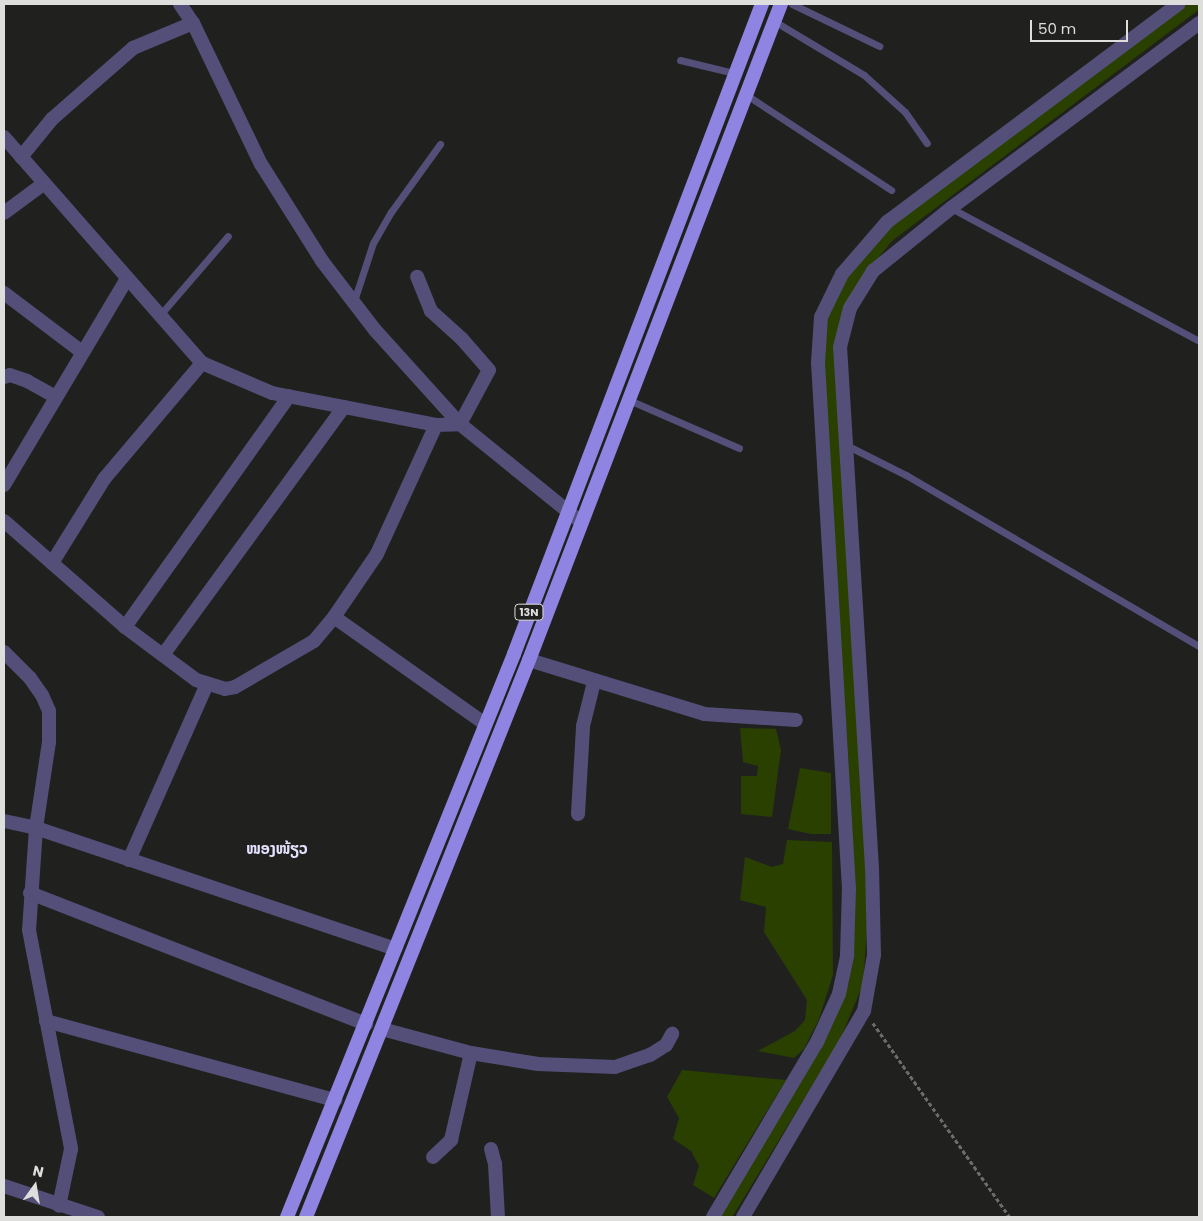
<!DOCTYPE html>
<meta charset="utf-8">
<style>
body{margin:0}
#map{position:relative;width:1203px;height:1221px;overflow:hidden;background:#20211f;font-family:Poppins,"Noto Sans Lao",sans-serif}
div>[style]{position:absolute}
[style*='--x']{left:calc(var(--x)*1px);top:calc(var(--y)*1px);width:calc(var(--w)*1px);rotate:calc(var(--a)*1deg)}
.water>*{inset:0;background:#294001}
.canal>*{height:14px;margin:-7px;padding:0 7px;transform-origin:7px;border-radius:7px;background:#294001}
.path>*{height:2.5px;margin-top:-1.25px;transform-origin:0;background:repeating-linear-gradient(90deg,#6c6d6b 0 4px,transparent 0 6.5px)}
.service>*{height:7px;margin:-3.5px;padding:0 3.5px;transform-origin:3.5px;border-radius:3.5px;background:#534f78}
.minor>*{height:14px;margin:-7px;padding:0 7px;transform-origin:7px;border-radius:7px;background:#534f78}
.trunk>*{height:14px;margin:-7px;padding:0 7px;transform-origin:7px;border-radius:7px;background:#9084e2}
span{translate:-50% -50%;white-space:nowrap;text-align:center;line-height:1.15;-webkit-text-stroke:5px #20211f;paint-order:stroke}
.shield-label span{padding:1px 4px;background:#20211f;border:1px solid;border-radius:4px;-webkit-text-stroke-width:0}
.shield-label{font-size:11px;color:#dedfdd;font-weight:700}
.quarter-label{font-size:15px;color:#e3e1fe;font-weight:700}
.frame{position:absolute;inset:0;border:5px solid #dedfdd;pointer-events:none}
.north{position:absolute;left:10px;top:1161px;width:50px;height:50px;-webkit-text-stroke:4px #20211f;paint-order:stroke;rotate:13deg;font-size:14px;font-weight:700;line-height:20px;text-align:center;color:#dedfdd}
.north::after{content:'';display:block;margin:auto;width:18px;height:22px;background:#dedfdd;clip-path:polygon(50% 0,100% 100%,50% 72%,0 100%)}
.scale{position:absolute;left:1030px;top:20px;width:98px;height:22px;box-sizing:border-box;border:2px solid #dedfdd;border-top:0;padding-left:6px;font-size:15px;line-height:18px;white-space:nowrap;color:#dedfdd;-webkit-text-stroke:4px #20211f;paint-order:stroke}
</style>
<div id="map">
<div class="water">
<i style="clip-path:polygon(740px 728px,776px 729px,781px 750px,772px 817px,741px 814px,741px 776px,757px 776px,758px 766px,743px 762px)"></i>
<i style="clip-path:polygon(800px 768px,831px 773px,831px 834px,811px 834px,788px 829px)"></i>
<i style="clip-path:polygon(787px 840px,832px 842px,833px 975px,819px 1019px,804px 1049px,794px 1058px,758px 1051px,795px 1031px,805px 1020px,807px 1000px,764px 932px,766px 907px,740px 900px,745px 857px,772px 867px,783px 864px)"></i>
<i style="clip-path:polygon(682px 1070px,786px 1080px,714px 1198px,693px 1185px,699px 1166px,691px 1151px,673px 1139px,679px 1118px,667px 1097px)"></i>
</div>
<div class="canal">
<i style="--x:724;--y:1217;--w:212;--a:-58.7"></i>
<i style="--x:834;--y:1036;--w:57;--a:-67.5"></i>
<i style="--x:856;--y:983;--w:53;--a:-85.7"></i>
<i style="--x:860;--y:930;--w:164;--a:-91.4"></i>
<i style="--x:856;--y:766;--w:393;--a:-93.9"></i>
<i style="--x:829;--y:374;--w:55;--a:-84.8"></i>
<i style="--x:834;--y:319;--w:48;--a:-64"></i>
<i style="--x:855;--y:276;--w:51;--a:-51.3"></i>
<i style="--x:887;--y:236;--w:386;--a:-37"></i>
</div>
<div class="path">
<i style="--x:873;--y:1023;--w:237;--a:54.8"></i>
</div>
<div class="service">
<i style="--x:792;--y:4;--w:97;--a:25.8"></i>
<i style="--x:774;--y:21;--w:105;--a:31"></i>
<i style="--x:864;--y:75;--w:55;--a:42.1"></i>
<i style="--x:905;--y:112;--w:38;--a:55"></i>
<i style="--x:680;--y:60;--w:56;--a:13.5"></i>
<i style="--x:745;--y:94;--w:175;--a:33.3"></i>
<i style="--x:951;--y:208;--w:281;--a:28.2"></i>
<i style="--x:354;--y:301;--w:61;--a:-71.9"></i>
<i style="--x:373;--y:243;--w:36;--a:-60"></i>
<i style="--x:391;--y:212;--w:84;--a:-54.2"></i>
<i style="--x:160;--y:315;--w:104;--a:-49.3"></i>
<i style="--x:629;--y:400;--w:120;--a:23.6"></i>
<i style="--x:848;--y:446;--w:65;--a:26.6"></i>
<i style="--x:906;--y:475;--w:339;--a:30.3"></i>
</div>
<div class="minor">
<i style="--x:180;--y:4;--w:23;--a:56"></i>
<i style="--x:193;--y:23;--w:157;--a:64.3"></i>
<i style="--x:261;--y:164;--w:115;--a:57.8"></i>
<i style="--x:322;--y:261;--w:87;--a:52.5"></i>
<i style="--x:375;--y:330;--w:127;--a:47.9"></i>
<i style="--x:460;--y:424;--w:156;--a:39"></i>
<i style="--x:4;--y:137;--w:300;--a:48.8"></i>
<i style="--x:202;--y:363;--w:76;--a:23.2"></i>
<i style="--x:272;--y:393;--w:167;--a:11"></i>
<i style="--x:436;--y:425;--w:24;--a:-2"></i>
<i style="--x:460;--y:424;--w:61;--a:-61.8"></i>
<i style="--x:489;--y:370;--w:41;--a:-131.1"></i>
<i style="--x:462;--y:339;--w:42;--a:-137.9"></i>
<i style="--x:431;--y:311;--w:37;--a:-112"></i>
<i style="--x:21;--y:157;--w:49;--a:-50.8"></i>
<i style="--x:52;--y:119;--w:108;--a:-41.2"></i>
<i style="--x:133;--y:48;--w:65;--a:-22.6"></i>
<i style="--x:4;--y:213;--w:49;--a:-36.6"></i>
<i style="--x:4;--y:293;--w:98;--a:37.1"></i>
<i style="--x:4;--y:377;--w:6;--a:-18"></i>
<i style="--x:10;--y:375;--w:18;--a:19"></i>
<i style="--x:27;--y:381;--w:33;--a:29"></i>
<i style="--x:436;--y:425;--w:142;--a:114.6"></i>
<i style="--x:377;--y:554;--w:76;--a:124.3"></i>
<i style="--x:334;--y:617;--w:185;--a:35.3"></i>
<i style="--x:4;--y:485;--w:240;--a:-59.2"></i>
<i style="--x:4;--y:521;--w:161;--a:41.2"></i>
<i style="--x:125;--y:627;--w:89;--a:36.7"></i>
<i style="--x:196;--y:680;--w:30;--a:17"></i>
<i style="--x:225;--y:689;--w:10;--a:-11"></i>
<i style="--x:235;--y:687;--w:91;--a:-30.2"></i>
<i style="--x:314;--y:641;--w:31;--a:-50"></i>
<i style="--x:52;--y:563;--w:99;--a:-58.2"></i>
<i style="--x:104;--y:479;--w:152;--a:-49.8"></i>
<i style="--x:125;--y:627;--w:283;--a:-54.6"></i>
<i style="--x:4;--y:652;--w:37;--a:45"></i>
<i style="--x:30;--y:678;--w:21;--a:55"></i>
<i style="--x:42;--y:695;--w:17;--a:66"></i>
<i style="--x:49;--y:711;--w:31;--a:90"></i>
<i style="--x:49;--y:742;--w:87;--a:98.6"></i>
<i style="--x:36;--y:828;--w:102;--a:93.9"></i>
<i style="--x:29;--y:930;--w:223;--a:79.1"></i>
<i style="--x:71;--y:1149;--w:58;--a:101.9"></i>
<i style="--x:163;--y:655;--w:307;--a:-53.9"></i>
<i style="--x:529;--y:660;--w:183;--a:17.1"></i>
<i style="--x:704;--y:714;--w:92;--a:3.7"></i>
<i style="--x:578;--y:814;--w:88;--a:-86.7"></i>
<i style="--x:583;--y:726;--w:45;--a:-76"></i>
<i style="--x:4;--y:821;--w:33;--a:12"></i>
<i style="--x:36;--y:828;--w:379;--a:18.6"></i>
<i style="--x:129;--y:860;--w:193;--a:-66.1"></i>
<i style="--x:30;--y:893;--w:361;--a:21.3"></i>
<i style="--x:46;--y:1021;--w:300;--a:15.3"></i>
<i style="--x:382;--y:1029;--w:92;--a:15.1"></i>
<i style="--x:471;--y:1053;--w:68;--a:9.3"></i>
<i style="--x:538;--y:1064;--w:77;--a:2.2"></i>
<i style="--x:615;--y:1067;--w:37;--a:-19"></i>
<i style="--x:650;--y:1055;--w:19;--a:-32"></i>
<i style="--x:666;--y:1045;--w:13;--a:-61"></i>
<i style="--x:491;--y:1149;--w:16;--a:75"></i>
<i style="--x:495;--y:1164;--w:53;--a:86.8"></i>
<i style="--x:433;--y:1157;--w:25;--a:-43"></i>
<i style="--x:451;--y:1140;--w:89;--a:-77.1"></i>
<i style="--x:4;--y:1186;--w:99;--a:18.3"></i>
<i style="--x:713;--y:1217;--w:204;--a:-59.3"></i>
<i style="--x:817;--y:1042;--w:53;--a:-65.4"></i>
<i style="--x:839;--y:994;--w:40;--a:-78"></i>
<i style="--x:847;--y:955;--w:66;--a:-88.3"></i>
<i style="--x:849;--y:889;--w:527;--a:-93.37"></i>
<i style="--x:818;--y:363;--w:46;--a:-86.3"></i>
<i style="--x:821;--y:317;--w:48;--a:-64"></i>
<i style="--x:842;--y:274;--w:69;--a:-49.1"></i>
<i style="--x:887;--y:222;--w:364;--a:-36.8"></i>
<i style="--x:743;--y:1217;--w:239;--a:-59.6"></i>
<i style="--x:864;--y:1011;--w:57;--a:-79.9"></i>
<i style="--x:874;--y:955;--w:87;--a:-91.3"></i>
<i style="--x:872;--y:868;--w:522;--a:-93.51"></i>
<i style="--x:840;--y:347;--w:40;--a:-75.6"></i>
<i style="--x:850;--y:308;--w:44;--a:-58.1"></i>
<i style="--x:873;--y:271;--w:100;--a:-38.9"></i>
<i style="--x:951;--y:208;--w:309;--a:-36.7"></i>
</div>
<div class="trunk">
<i style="--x:287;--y:1217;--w:607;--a:-68.04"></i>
<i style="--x:514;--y:654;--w:696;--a:-69.12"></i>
<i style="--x:306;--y:1217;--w:600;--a:-68.18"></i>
<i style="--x:529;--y:660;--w:703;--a:-68.99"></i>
</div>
<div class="shield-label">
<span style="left:529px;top:612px">13N</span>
</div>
<div class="quarter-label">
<span style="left:277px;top:849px">ໜອງໜ້ຽວ</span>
</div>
<div class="frame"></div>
<div class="north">N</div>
<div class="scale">50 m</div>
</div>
